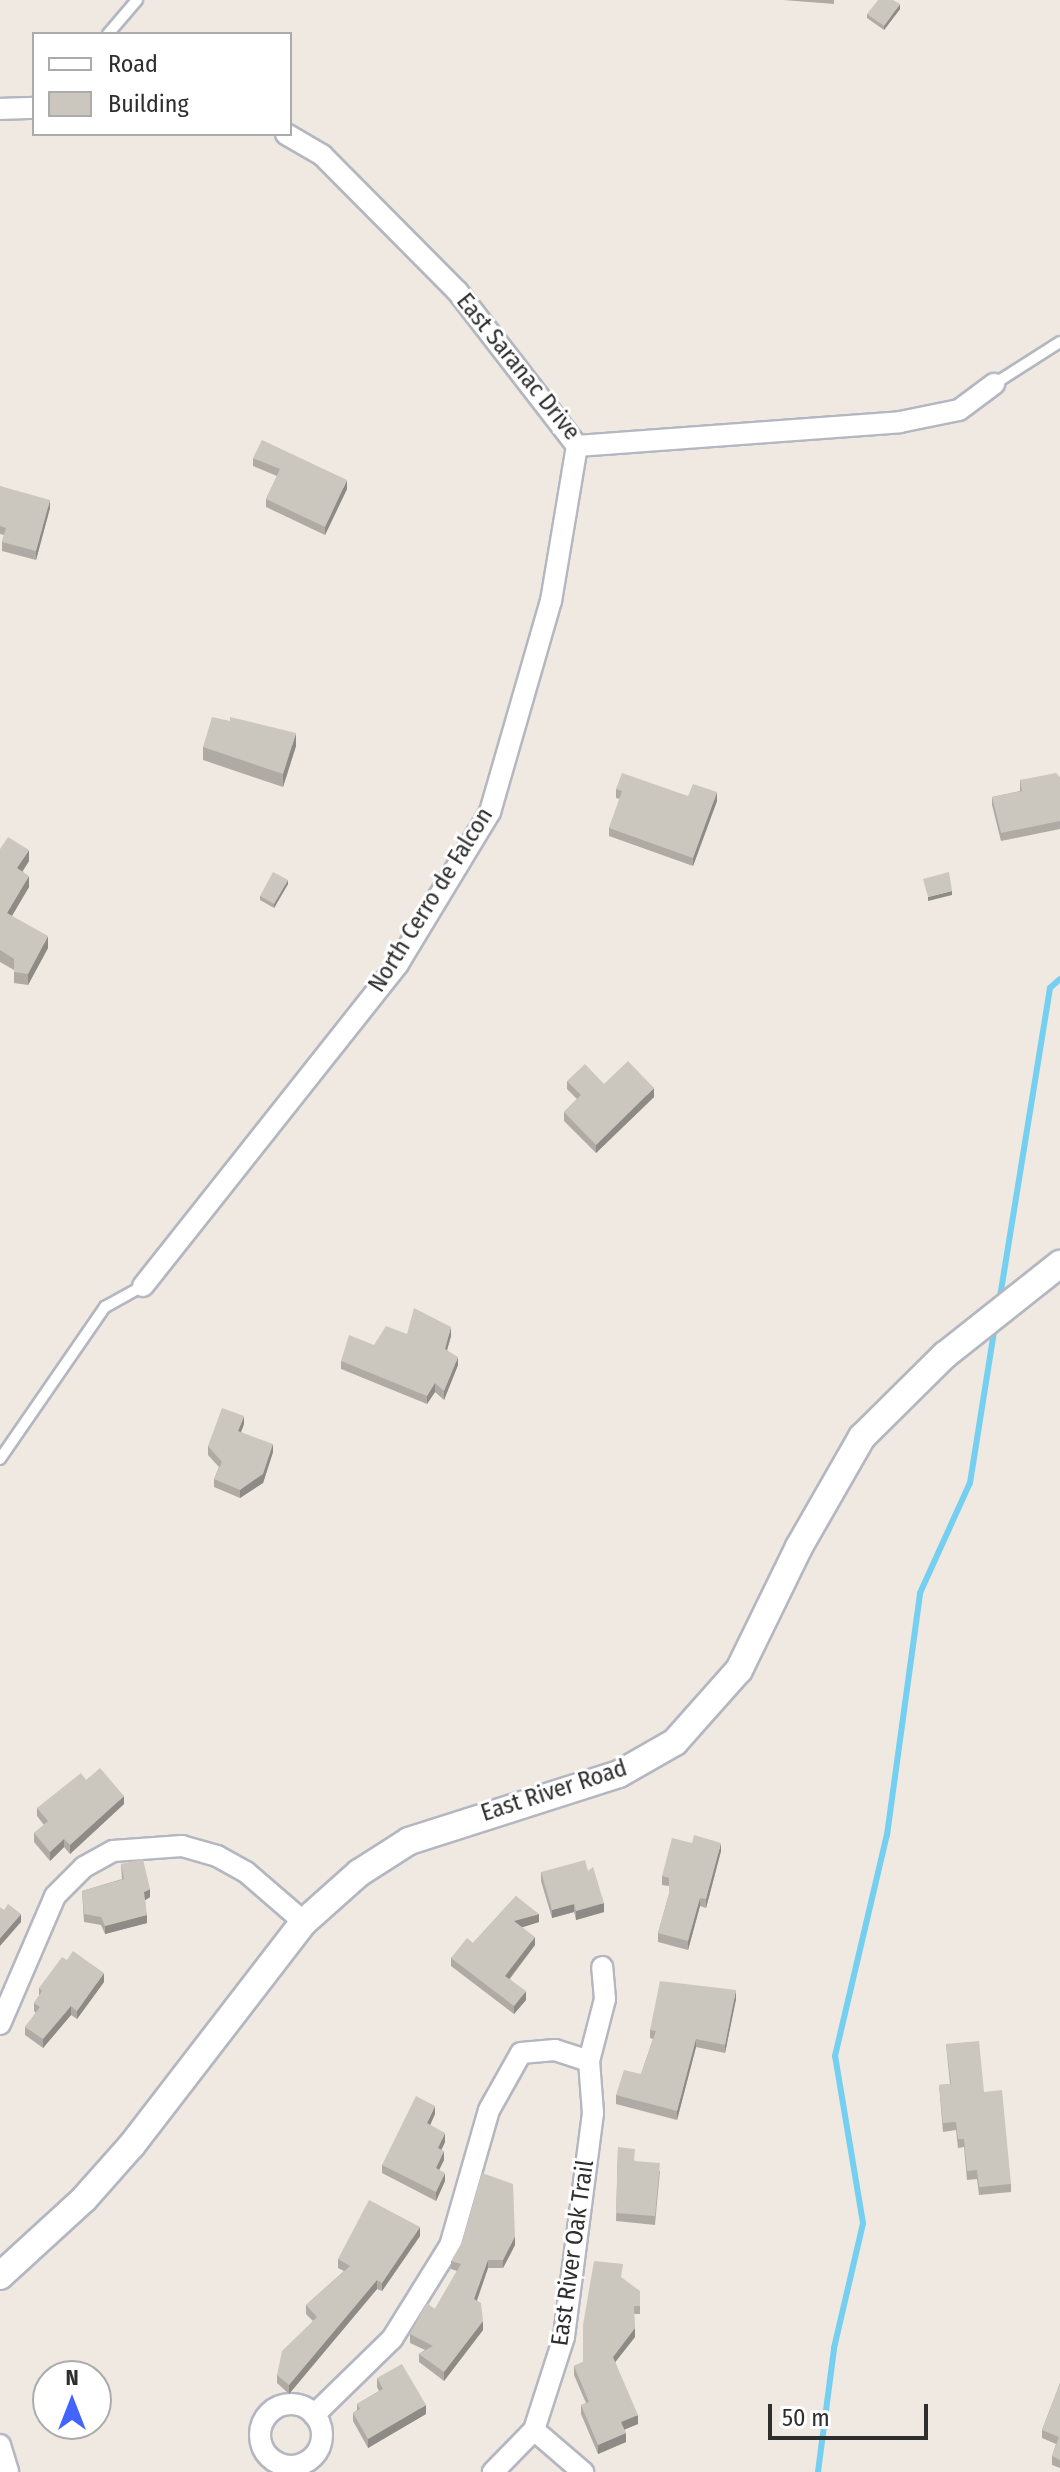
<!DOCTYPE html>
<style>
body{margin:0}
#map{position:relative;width:1060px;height:2472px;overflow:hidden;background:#efe9e1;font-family:"Fira Sans Condensed",sans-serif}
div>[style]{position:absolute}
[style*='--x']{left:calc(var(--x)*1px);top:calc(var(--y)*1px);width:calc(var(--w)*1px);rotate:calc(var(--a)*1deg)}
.stream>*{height:6px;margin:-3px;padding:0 3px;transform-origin:3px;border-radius:3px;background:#75cff0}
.roads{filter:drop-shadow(2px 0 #b4b7c1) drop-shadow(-2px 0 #b4b7c1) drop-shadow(0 2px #b4b7c1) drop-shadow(0 -2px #b4b7c1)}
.service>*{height:10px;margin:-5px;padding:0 5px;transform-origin:5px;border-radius:5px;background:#fff}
.minor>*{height:20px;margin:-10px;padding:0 10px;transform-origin:10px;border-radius:10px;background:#fff}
.minor>.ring{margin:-10px;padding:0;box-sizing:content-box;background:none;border:20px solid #fff;border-radius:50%}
.tertiary>*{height:26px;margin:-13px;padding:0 13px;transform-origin:13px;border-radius:13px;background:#fff}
.wall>*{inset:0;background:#afaba4}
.shaded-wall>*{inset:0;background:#8e8b86}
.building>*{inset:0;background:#cbc7bf}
span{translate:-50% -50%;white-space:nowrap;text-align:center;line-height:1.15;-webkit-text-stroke:6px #fff;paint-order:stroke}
.street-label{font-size:24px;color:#2e2e2e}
.legend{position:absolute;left:32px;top:32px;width:260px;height:104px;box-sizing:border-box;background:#fff;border:2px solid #ababab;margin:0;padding:10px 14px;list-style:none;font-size:24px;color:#2e2e2e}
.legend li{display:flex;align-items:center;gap:16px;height:40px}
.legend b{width:40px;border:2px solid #ababab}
.north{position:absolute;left:32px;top:2360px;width:80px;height:80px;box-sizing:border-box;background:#fff;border:2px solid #ababab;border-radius:50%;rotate:0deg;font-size:22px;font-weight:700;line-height:32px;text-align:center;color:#2e2e2e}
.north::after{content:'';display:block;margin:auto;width:28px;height:36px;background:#4264fb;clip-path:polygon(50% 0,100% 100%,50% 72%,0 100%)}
.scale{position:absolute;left:768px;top:2404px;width:160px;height:36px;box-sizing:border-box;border:4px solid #2e2e2e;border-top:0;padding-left:10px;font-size:24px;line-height:28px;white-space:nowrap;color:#2e2e2e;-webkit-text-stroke:6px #fff;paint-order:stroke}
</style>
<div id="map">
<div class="stream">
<i style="--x:999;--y:1303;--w:319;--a:-80.8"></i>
<i style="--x:1050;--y:988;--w:13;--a:-42"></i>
<i style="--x:818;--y:2472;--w:125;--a:-82.6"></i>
<i style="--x:834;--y:2348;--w:128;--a:-76.9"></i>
<i style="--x:863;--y:2223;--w:169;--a:-99.5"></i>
<i style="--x:835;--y:2056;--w:227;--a:-76.8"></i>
<i style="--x:887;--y:1835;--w:244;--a:-82.2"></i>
<i style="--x:920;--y:1593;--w:121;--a:-65.6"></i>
<i style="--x:970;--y:1483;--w:159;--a:-81"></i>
</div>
<div class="roads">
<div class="service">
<i style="--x:108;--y:34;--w:45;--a:-49.5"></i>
<i style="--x:994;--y:384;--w:78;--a:-32.5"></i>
<i style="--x:0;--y:1459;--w:185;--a:-55.4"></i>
<i style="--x:105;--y:1307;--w:43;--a:-28.9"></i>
</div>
<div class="minor">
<i style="--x:0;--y:109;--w:34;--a:-2"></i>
<i style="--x:286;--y:134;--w:42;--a:30.3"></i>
<i style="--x:322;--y:155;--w:193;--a:45.2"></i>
<i style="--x:458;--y:292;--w:195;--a:52.3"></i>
<i style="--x:577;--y:446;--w:324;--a:-4.2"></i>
<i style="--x:900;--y:422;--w:60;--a:-11.5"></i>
<i style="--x:959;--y:410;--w:44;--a:-36.6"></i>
<i style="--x:143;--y:1286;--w:411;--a:-51.6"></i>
<i style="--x:398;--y:964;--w:178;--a:-58.8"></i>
<i style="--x:490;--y:812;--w:220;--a:-73.9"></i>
<i style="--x:551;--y:601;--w:157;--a:-80.5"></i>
<i style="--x:0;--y:2024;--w:139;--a:-66.7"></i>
<i style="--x:55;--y:1896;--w:41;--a:-45"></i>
<i style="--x:84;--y:1867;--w:33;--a:-29"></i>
<i style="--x:113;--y:1851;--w:69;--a:-4.1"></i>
<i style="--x:182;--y:1846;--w:36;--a:16"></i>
<i style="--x:217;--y:1856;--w:33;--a:29"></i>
<i style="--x:246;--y:1872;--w:77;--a:40.8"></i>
<i style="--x:589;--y:2061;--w:64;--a:-75.5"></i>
<i style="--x:605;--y:1999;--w:32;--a:-95"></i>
<i class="ring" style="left:260px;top:2404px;width:42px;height:42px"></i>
<i style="--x:314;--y:2415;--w:109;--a:-44.3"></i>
<i style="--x:392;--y:2339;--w:110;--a:-58.1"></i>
<i style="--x:450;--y:2246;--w:141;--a:-74"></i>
<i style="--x:489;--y:2110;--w:65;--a:-60.7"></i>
<i style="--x:521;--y:2053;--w:34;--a:-5"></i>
<i style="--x:555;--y:2050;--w:36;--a:18"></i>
<i style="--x:589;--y:2061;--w:52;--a:85.6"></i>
<i style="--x:593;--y:2113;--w:226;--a:97.4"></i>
<i style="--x:564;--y:2337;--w:98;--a:107.9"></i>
<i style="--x:534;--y:2430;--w:59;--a:134.3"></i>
<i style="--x:534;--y:2430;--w:65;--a:40.6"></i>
<i style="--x:0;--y:2445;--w:28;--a:73"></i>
</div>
<div class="tertiary">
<i style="--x:0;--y:2276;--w:114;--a:-42.5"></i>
<i style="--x:84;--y:2199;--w:72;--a:-48.4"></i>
<i style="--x:132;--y:2145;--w:282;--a:-52.4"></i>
<i style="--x:304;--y:1922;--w:74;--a:-41.7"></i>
<i style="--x:359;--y:1873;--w:59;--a:-32.6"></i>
<i style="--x:409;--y:1841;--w:220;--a:-17.7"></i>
<i style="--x:619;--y:1774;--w:64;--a:-29.7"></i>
<i style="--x:675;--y:1742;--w:96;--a:-48.4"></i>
<i style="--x:739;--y:1670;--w:137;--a:-64"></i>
<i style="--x:799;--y:1547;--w:127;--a:-60.2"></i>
<i style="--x:862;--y:1437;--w:117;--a:-44.7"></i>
<i style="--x:945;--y:1355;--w:147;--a:-38.4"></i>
</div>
</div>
<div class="wall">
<i style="clip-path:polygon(783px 0,834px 0,834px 4px)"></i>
<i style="clip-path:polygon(900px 9px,884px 30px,867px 18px,867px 14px)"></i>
<i style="clip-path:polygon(253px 458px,347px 489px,325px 535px,266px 507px,266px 499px,277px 476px,253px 466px)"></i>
<i style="clip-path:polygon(0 486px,50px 508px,36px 560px,2px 551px,2px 542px,4px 535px,0 534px)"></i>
<i style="clip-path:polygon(296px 746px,283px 787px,203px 760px,203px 747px)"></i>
<i style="clip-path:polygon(1060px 777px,1060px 829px,1001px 841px,992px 805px,992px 797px,1020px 791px,1020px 780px)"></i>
<i style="clip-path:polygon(616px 789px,688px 796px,717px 801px,693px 866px,609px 836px,609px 828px,620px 799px,616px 798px)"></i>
<i style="clip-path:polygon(0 849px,29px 861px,23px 871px,29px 887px,12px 916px,48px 948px,28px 985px,14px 983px,14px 970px,0 962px)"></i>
<i style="clip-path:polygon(288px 884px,274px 908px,260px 900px,260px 896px)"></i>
<i style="clip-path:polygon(567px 1081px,604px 1084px,654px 1097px,596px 1153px,564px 1121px,564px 1112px,577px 1099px,567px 1089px)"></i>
<i style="clip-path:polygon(407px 1334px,451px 1336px,447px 1350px,458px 1365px,444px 1400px,435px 1392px,427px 1404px,341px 1369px,341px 1361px,374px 1345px)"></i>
<i style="clip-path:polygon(244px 1424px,241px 1432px,273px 1452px,263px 1483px,240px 1498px,214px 1487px,214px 1479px,219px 1467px,208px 1455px,208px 1446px)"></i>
<i style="clip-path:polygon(86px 1780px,124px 1804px,70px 1854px,64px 1847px,50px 1861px,34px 1842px,34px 1833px,44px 1825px,37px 1816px,37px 1808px)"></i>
<i style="clip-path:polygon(721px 1851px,706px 1908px,700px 1906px,688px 1950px,658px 1942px,658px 1933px,669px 1894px,669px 1886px,662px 1885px,662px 1876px)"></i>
<i style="clip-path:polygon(121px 1864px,150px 1897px,145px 1900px,147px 1923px,105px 1934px,101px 1925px,84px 1922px,82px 1891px,122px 1879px)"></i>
<i style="clip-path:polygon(588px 1871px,604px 1912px,576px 1920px,574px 1912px,552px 1918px,541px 1881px,541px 1872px)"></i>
<i style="clip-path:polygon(516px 1896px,539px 1922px,522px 1927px,535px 1945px,510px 1979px,526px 2000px,514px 2014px,451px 1966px,451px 1958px,473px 1943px)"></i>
<i style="clip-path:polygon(104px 1982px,77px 2019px,71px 2015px,43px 2048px,25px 2035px,25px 2027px,36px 2013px,34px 2011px,34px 2003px,39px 1996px,39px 1988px)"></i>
<i style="clip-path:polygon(736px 1999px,725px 2053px,696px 2047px,677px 2120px,616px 2104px,616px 2095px,641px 2074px,653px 2039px,650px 2038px,650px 2030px)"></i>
<i style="clip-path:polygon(946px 2044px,984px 2092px,1011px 2184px,1011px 2192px,979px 2195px,977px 2179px,967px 2180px,964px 2147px,958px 2148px,956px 2130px,943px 2132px,939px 2085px,950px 2084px)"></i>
<i style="clip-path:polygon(435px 2114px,430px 2125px,445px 2142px,441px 2150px,444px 2160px,439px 2170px,445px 2181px,436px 2201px,382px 2173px,382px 2165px)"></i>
<i style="clip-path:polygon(618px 2147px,635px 2161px,660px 2171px,655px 2225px,616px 2221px)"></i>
<i style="clip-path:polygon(420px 2236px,382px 2291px,377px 2289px,289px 2394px,277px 2383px,277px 2375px,313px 2321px,306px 2314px,306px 2305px,344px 2271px,338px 2268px,338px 2259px)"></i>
<i style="clip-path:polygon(515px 2245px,503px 2268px,488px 2268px,477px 2301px,483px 2330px,444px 2381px,419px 2362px,419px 2354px,425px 2350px,410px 2343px,410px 2334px,435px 2309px,457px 2271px,451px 2269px,451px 2261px)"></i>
<i style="clip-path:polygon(622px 2278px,640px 2306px,640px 2314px,634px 2314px,635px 2337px,615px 2362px,638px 2424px,625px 2429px,626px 2442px,598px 2454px,581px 2414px,581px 2405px,586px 2403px,574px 2375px,574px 2366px,583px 2362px)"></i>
<i style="clip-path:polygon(377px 2378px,426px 2414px,368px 2448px,353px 2421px,353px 2413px,357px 2410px,357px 2404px,379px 2391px,377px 2387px)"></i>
<i style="clip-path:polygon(1060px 2383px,1060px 2468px,1052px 2465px,1052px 2456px,1056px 2444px,1042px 2438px,1042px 2430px)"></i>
</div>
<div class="shaded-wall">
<i style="clip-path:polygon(900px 4px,900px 9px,884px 30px,884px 26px)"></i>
<i style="clip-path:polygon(347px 480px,347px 489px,325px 535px,325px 527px)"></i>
<i style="clip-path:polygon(50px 500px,50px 508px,36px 560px,36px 551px)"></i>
<i style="clip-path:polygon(296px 733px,296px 746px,283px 787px,283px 774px)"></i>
<i style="clip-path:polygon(717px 792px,717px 801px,693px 866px,693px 858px)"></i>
<i style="clip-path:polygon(29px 850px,29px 861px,17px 879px,17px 868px)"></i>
<i style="clip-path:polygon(29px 876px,29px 887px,7px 924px,7px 913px)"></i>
<i style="clip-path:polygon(288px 880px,288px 884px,274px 908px,274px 904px)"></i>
<i style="clip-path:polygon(952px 891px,952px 895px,928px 901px,928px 897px)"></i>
<i style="clip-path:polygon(48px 936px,48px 948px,28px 985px,28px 974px)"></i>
<i style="clip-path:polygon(654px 1088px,654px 1097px,596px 1153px,596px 1145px)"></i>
<i style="clip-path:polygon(451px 1327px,451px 1336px,445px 1357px,445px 1349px)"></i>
<i style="clip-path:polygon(458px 1357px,458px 1365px,444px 1400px,444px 1391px)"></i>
<i style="clip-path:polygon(435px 1383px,435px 1392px,427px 1404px,427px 1396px)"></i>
<i style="clip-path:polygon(244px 1416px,244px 1424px,238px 1440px,238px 1431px)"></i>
<i style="clip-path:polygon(273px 1444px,273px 1452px,263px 1483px,240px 1498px,240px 1490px)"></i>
<i style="clip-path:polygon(124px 1796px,124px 1804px,70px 1854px,70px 1845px)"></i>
<i style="clip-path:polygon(64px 1839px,64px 1847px,50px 1861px,50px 1852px)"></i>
<i style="clip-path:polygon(721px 1843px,721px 1851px,706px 1908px,706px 1899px)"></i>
<i style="clip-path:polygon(150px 1889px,150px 1897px,144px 1901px,144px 1892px)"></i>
<i style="clip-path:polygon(700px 1898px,700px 1906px,688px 1950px,688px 1941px)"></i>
<i style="clip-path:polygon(604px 1903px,604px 1912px,576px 1920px,576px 1911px)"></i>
<i style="clip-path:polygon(574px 1904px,574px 1912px,552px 1918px,552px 1910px)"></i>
<i style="clip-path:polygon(21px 1914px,21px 1922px,0 1946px,0 1938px)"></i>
<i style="clip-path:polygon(539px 1914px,539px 1922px,514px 1930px,514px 1921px)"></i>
<i style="clip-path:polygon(147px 1915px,147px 1923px,105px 1934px,105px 1926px)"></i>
<i style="clip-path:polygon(535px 1937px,535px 1945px,505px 1984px,505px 1976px)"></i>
<i style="clip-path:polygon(104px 1973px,104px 1982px,77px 2019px,77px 2011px)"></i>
<i style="clip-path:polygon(736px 1990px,736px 1999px,725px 2053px,725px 2045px)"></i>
<i style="clip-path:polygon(526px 1991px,526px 2000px,514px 2014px,514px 2006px)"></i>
<i style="clip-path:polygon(71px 2006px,71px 2015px,43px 2048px,43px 2039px)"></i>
<i style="clip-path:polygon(696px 2039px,696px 2047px,677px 2120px,677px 2111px)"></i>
<i style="clip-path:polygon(435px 2106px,435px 2114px,427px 2132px,427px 2123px)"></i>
<i style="clip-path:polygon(445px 2133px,445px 2142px,438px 2157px,438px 2148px)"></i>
<i style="clip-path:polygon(444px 2151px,444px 2160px,436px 2176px,436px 2168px)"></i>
<i style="clip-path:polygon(445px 2173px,445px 2181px,436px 2201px,436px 2192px)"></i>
<i style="clip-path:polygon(420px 2227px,420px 2236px,382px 2291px,382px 2283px)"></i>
<i style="clip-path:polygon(515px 2236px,515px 2245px,503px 2268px,503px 2260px)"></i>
<i style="clip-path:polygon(488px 2260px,488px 2268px,474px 2308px,474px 2299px)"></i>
<i style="clip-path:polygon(377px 2280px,377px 2289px,289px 2394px,289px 2385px)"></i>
<i style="clip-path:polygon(483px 2321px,483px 2330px,444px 2381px,444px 2372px)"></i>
<i style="clip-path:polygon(635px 2328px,635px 2337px,613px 2365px,613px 2357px)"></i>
<i style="clip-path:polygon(426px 2405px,426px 2414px,368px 2448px,368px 2439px)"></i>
<i style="clip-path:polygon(638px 2415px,638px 2424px,621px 2431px,621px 2422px)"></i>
<i style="clip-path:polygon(626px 2433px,626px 2442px,598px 2454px,598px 2445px)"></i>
</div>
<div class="building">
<i style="clip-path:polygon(878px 0,893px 0,900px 4px,884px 26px,867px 14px)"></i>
<i style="clip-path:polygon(262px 440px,347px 480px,325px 527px,266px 499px,280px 469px,253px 458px)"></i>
<i style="clip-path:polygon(0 486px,50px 500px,36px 551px,2px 542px,6px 528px,0 526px)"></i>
<i style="clip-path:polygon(212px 717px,230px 721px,230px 717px,296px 733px,283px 774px,203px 747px)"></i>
<i style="clip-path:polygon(622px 773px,688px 796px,693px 784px,717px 792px,693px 858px,609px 828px,622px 791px,616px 789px)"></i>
<i style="clip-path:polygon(1056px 773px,1060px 777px,1060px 821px,1001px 833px,992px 797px,1022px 791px,1020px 780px)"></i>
<i style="clip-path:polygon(8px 837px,29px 850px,17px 868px,29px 876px,7px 913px,48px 936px,28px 974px,14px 972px,14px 959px,0 950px,0 849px)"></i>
<i style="clip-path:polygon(273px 872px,288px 880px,274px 904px,260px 896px)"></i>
<i style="clip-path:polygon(949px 872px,952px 891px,928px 897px,923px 879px)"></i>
<i style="clip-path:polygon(628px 1061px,654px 1088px,596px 1145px,564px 1112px,581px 1095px,567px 1081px,585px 1064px,604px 1084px)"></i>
<i style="clip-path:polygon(414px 1308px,451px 1327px,445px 1349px,458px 1357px,444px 1391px,435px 1383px,427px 1396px,341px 1361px,349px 1335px,374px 1345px,386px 1326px,407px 1334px)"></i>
<i style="clip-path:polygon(222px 1408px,244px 1416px,238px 1431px,273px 1444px,263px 1474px,240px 1490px,214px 1479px,222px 1462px,208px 1446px)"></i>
<i style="clip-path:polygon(100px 1768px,124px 1796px,70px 1845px,64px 1839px,50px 1852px,34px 1833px,48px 1821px,37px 1808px,81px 1773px,86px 1780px)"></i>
<i style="clip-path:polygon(694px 1835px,721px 1843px,706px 1899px,700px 1898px,688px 1941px,658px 1933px,669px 1894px,669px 1878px,662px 1876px,672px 1838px,692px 1843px)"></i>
<i style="clip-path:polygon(143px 1859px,150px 1889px,144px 1892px,147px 1915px,105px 1926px,101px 1917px,84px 1914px,82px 1891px,124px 1879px,121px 1864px)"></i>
<i style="clip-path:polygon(585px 1860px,588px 1871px,593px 1867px,604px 1903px,576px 1911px,574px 1904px,552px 1910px,541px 1872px)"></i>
<i style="clip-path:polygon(516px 1896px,539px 1914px,514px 1921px,535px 1937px,505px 1976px,526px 1991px,514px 2006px,451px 1958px,467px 1938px,473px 1943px)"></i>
<i style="clip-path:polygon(8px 1904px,21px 1914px,0 1938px,0 1907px,4px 1910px)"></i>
<i style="clip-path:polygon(73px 1951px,104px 1973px,77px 2011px,71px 2006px,43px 2039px,25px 2027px,40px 2007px,34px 2003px,42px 1991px,39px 1988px,62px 1957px,67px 1960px)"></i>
<i style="clip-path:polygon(660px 1981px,736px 1990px,725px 2045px,696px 2039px,677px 2111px,616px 2095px,624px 2070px,641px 2074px,656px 2031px,650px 2030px)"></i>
<i style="clip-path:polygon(979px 2041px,984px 2092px,1002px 2090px,1011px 2184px,979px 2187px,977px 2170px,967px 2171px,964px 2139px,958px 2139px,956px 2122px,943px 2123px,939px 2085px,951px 2084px,946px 2044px)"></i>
<i style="clip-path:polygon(416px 2096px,435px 2106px,427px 2123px,445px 2133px,438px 2148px,444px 2151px,436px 2168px,445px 2173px,436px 2192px,382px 2165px)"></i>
<i style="clip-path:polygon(618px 2147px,635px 2149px,634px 2161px,660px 2163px,655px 2216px,616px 2213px)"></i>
<i style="clip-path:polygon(482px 2173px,513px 2184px,515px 2236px,503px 2260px,488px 2260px,474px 2299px,481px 2303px,483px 2321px,444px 2372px,419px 2354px,433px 2346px,410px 2334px,427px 2303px,435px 2309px,461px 2264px,451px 2261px,462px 2242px)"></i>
<i style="clip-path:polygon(369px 2200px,420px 2227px,382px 2283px,377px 2280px,289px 2385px,277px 2375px,282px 2351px,317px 2317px,306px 2305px,350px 2266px,338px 2259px)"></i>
<i style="clip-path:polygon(594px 2261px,623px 2264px,621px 2277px,640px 2291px,640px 2306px,634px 2306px,635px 2328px,613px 2357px,638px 2415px,621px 2422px,626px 2433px,598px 2445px,581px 2405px,589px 2402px,574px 2366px,583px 2362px,583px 2325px)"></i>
<i style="clip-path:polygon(402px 2364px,426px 2405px,368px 2439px,353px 2413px,360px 2409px,357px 2404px,383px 2389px,377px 2378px)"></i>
<i style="clip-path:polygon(1060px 2383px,1060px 2460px,1052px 2456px,1059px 2437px,1042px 2430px)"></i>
</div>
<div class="street-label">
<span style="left:518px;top:367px;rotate:51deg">East Saranac Drive</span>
<span style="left:431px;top:900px;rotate:-58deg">North Cerro de Falcon</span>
<span style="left:554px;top:1791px;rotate:-18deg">East River Road</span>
<span style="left:573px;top:2253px;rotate:-82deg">East River Oak Trail</span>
</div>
<ul class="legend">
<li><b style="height:10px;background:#fff"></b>Road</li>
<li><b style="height:22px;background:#cbc7bf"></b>Building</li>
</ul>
<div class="north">N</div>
<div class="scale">50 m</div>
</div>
